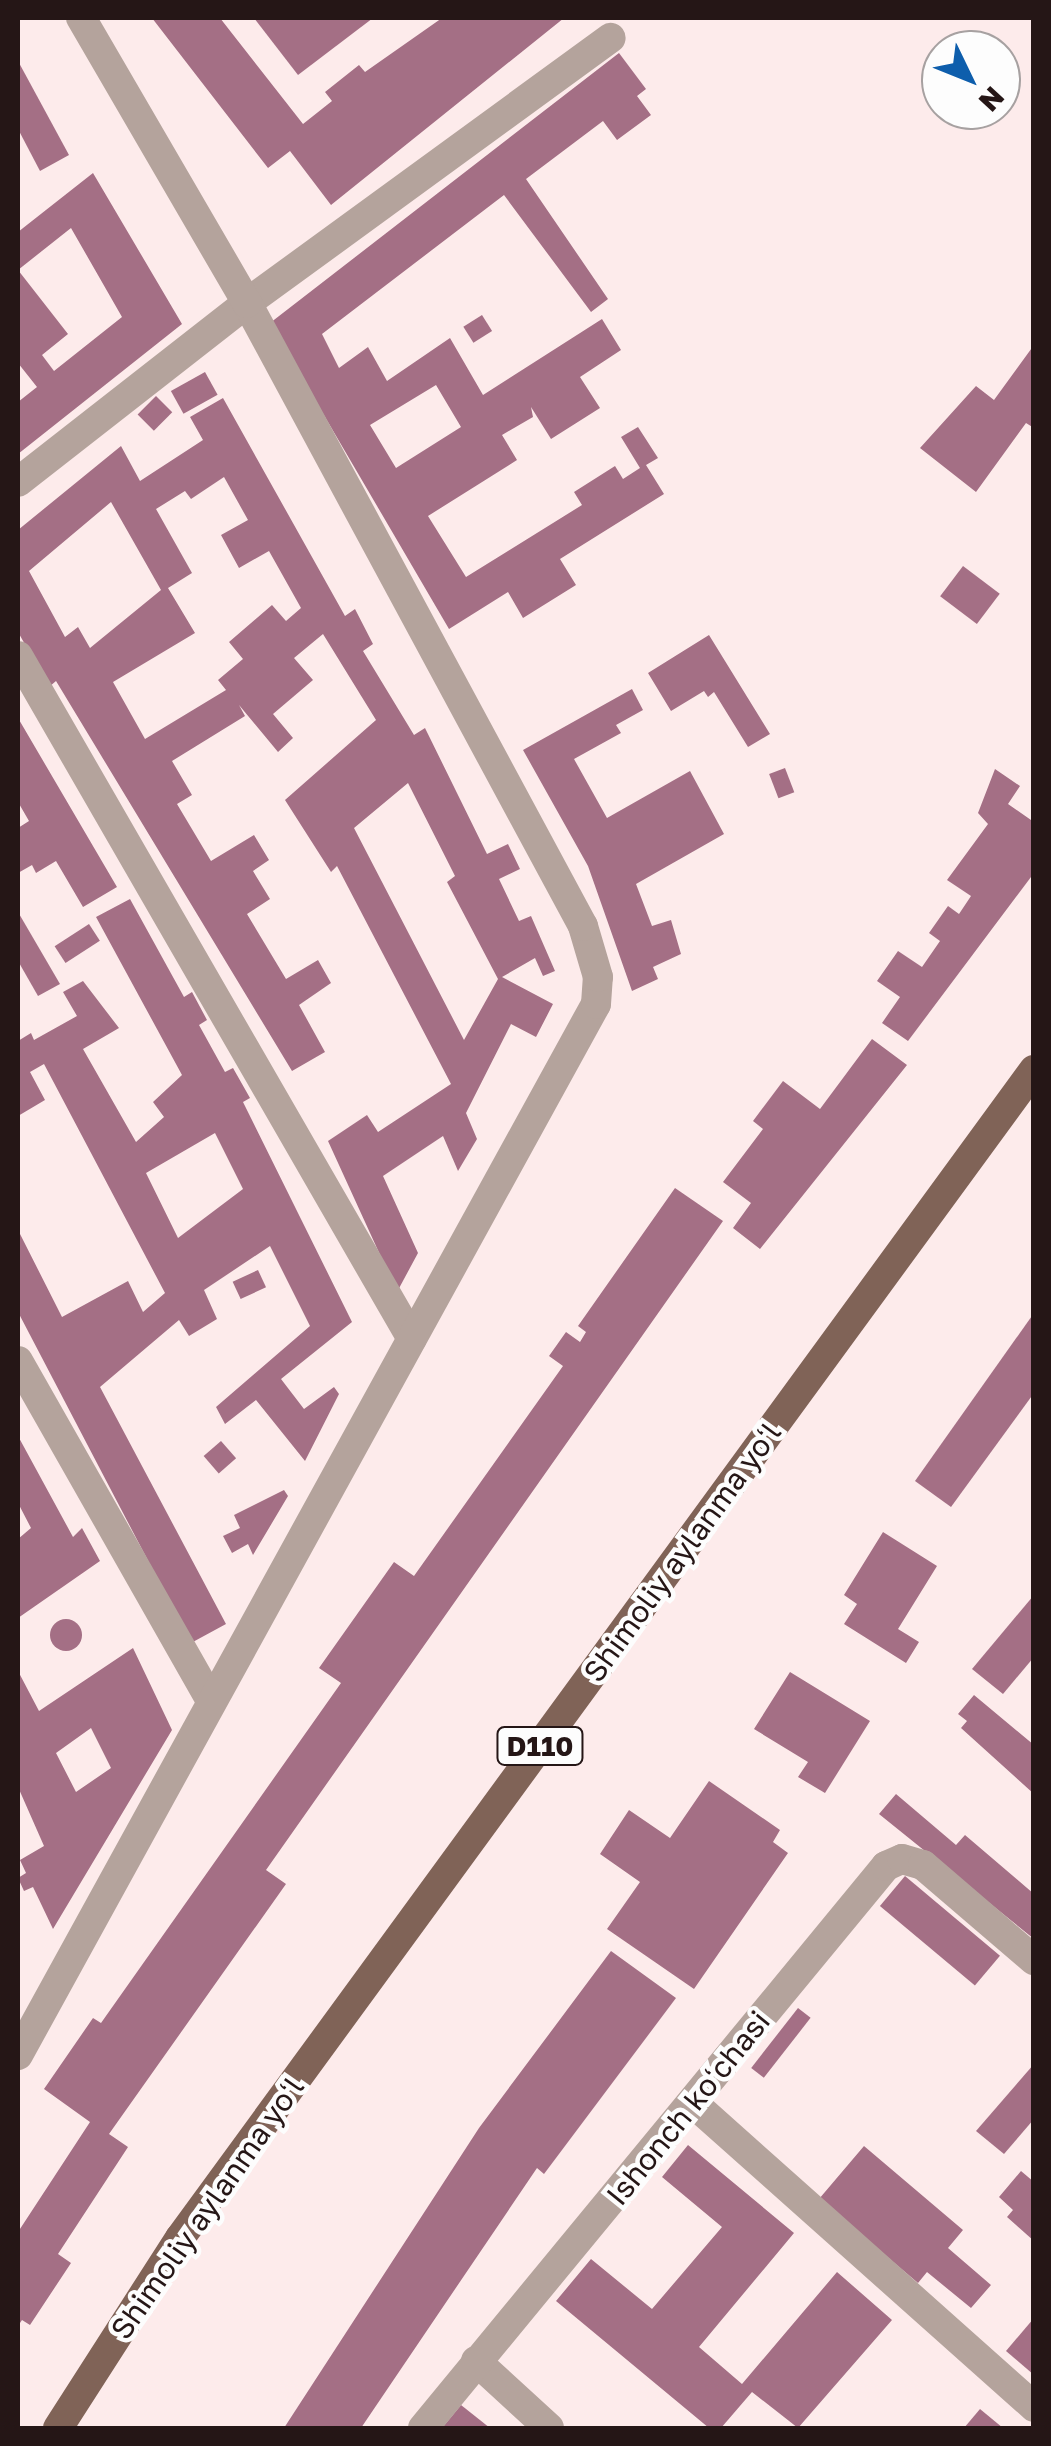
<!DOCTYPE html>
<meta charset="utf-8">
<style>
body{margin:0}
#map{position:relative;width:1051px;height:2446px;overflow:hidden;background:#fdebeb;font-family:"Golos Text",sans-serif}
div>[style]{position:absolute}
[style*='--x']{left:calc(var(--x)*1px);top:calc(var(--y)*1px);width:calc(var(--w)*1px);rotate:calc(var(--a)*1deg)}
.building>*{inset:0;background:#a46f85;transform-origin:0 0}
.round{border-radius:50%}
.street>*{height:30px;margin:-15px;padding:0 15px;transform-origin:15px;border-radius:15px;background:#b4a39c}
.primary>*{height:30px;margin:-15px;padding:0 15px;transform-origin:15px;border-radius:15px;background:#806357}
span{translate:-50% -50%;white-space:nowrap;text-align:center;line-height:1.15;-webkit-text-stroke:9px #fdfdfd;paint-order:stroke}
.shield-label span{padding:2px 8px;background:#fdfdfd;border:2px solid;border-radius:8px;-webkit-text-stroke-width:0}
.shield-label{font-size:28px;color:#251616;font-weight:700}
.street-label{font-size:30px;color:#251616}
.frame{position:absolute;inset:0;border:20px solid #251616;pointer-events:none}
.north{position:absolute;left:921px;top:30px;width:100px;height:100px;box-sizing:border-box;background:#fdfdfd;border:2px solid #a7a1a1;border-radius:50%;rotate:133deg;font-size:28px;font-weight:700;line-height:40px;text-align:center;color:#251616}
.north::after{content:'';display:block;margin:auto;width:35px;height:45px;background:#0e5eac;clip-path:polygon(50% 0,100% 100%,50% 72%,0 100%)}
</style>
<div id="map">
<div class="building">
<div style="clip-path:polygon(152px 18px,220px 18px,303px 124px,332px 101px,325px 92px,359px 65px,365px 72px,442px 18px,564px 18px,331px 205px,290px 151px,268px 168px)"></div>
<div style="clip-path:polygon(254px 18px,373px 18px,298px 75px)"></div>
<div style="clip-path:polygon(evenodd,619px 53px,646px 89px,637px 96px,651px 115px,617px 140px,603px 121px,526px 179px,608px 299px,591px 312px,504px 195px,322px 334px,339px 368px,368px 347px,387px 381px,450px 338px,483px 395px,602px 319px,621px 350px,580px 377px,600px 408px,551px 439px,531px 407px,533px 417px,502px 435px,517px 460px,428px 516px,466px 577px,582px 505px,574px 492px,615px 466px,623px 479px,640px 468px,621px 437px,638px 427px,658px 458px,646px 465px,664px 494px,560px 559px,576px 585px,523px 618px,508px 592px,449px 629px,270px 323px,619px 53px,436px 385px,461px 427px,396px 468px,370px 425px,436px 385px)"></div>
<div style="clip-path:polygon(18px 61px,69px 155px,40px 171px,18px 129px)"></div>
<div style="clip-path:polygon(evenodd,93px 173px,182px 324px,18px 454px,18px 402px,37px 387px,18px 363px,18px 232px,93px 173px,71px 228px,122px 317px,54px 371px,42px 355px,68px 334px,18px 270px,71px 228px)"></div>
<div style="left:482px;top:315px;width:19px;height:22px;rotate:58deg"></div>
<div style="clip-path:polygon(1034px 345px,1034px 428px,1026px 423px,976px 492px,920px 448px,976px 386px,994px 400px)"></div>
<div style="left:205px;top:372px;width:26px;height:39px;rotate:61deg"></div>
<div style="left:156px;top:396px;width:23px;height:26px;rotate:45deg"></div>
<div style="clip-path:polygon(evenodd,223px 398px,345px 616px,355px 609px,373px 644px,363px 651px,414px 735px,425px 728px,487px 854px,508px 844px,520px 869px,499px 879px,519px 921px,531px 916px,555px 971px,543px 976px,535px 958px,502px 977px,553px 1004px,536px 1037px,511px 1024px,466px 1113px,477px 1139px,458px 1171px,443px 1136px,383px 1176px,418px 1253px,397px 1292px,328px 1141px,367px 1115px,378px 1132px,451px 1084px,337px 866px,331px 872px,285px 800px,376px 720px,323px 634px,294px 658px,313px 680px,273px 714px,293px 738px,278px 752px,239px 705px,245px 716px,172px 761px,192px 795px,177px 804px,211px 861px,254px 835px,269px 860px,253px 871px,270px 899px,247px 914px,286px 979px,318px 960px,331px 983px,299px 1005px,325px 1052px,292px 1071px,56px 681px,49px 687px,18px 632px,18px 530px,121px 446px,140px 481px,203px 440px,190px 417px,223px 398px,224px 477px,248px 520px,221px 535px,239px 568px,269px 551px,301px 608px,286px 621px,272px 605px,229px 642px,243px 659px,218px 680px,226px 690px,145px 739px,113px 682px,195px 633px,168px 588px,192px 573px,156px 509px,185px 491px,191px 499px,224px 477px,223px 398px,111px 502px,161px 590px,90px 648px,78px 627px,65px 637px,29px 571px,111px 502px,223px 398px,408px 783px,455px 876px,447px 882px,498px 979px,464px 1040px,354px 828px,408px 783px)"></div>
<div style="left:963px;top:566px;width:46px;height:38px;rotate:37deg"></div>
<div style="clip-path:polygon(709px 635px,770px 734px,748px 747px,714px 692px,708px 697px,704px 691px,671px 711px,648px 673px)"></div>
<div style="clip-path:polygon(632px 689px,643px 710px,616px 725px,621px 733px,574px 759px,607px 818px,690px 771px,724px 834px,636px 884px,652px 926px,671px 920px,681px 954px,653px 967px,658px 979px,632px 991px,588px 866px,523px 750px)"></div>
<div style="clip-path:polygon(18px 718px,117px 887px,83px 907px,56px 861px,36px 873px,32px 865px,18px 873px,18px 828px,29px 821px,18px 802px)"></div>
<div style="left:785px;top:768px;width:26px;height:17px;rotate:69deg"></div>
<div style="clip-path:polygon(995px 769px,1020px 786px,1008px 804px,1031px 820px,1034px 815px,1034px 873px,908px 1041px,882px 1023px,900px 997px,877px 981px,898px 951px,922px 967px,940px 941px,929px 933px,948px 906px,959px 914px,971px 896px,947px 880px,988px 824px,978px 813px)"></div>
<div style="clip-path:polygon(evenodd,130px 899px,184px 997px,192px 992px,207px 1020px,199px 1025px,225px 1072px,233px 1068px,250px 1098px,243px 1102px,352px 1322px,281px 1379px,304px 1409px,334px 1387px,339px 1394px,305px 1461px,256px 1400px,225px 1424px,216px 1407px,310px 1326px,270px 1246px,204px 1290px,217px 1319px,189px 1336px,179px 1320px,100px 1387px,226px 1624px,191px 1643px,18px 1312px,18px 1230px,62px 1317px,128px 1281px,143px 1312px,165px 1293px,44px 1064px,30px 1072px,45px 1100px,18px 1116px,18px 1041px,31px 1033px,34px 1040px,77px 1016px,63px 992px,83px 981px,119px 1028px,83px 1049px,136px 1142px,164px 1117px,153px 1102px,182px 1075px,96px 917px,130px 899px,215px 1133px,243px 1189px,178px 1238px,146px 1173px,215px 1133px)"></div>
<div style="clip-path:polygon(18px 912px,60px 984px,38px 996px,18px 961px)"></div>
<div style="left:89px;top:924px;width:20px;height:41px;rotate:57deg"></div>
<div style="clip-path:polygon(872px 1039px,907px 1065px,760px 1249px,733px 1228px,751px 1203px,723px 1182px,763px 1129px,753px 1121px,783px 1081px,820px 1109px)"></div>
<div style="clip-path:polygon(675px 1188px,723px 1221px,266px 1870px,286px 1884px,109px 2134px,128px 2147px,58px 2254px,71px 2263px,30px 2325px,22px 2320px,18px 2326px,18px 2232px,90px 2122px,44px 2089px,93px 2018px,101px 2023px,341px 1683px,319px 1668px,394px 1562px,414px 1576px,563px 1366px,549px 1356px,566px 1332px,580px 1342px,586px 1332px,578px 1326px)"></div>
<div style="left:258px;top:1270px;width:19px;height:28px;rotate:65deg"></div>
<div style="clip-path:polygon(1034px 1313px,1034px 1393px,951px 1507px,915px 1481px)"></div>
<div style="clip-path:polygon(18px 1436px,73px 1537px,82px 1528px,100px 1561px,18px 1618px,18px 1539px,31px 1528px,18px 1503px)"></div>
<div style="left:221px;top:1441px;width:23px;height:23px;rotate:49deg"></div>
<div style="clip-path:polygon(284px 1490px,288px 1496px,253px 1555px,248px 1544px,232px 1553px,223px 1536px,240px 1528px,234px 1515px)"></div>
<div style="clip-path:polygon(883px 1532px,937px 1566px,898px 1629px,919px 1642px,906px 1663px,844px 1624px,857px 1604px,844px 1595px)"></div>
<div style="clip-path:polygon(1034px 1595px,1034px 1657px,1003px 1694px,972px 1669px)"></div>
<div class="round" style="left:50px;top:1619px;width:32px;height:32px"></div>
<div style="clip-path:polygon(evenodd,133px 1648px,172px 1730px,53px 1929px,33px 1887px,24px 1891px,18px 1878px,26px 1873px,20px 1860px,44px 1846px,18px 1787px,18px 1671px,39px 1711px,133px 1648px,91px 1728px,111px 1768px,76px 1792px,56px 1753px,91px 1728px)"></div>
<div style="clip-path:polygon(790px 1672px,870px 1721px,825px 1793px,798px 1777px,808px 1762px,754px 1729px)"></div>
<div style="clip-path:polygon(974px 1695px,1034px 1745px,1034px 1794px,961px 1728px,967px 1721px,958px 1714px)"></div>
<div style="clip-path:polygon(709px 1781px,780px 1830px,773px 1842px,788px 1853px,694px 1989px,607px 1929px,640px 1882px,600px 1854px,629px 1810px,670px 1838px)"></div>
<div style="clip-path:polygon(896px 1794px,956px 1845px,965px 1835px,1034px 1894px,1034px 1939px,879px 1814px)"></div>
<div style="left:905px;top:1876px;width:124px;height:39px;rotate:40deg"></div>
<div style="clip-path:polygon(611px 1951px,676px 1998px,544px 2174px,537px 2168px,361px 2428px,284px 2428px,479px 2128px)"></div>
<div style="left:798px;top:2008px;width:16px;height:76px;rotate:38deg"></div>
<div style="clip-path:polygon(1034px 2064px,1034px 2119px,1004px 2154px,976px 2131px)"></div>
<div style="clip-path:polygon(688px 2145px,794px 2233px,699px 2347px,742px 2384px,837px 2272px,892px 2320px,798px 2428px,752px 2392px,721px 2428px,709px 2428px,556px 2301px,591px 2259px,652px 2309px,722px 2227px,662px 2177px)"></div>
<div style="clip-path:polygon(864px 2146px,963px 2230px,948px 2248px,991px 2285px,971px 2308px,927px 2272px,918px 2283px,819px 2199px)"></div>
<div style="clip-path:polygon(1021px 2171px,1034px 2182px,1034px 2241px,1007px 2217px,1013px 2210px,999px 2197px)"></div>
<div style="clip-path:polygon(1034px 2318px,1034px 2375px,1006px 2351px)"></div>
<div style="clip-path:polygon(461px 2405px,490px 2428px,442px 2428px)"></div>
<div style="clip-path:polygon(980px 2409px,1003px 2428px,964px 2428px)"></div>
</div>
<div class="street">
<div style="--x:18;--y:482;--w:291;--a:-38"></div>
<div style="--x:247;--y:303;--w:450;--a:-36.1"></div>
<div style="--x:18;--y:656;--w:788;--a:60.02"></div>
<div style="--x:18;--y:1361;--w:392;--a:60.4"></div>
<div style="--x:18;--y:2055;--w:1199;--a:-61.19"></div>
<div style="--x:596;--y:1004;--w:27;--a:-86"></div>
<div style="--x:598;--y:977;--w:53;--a:-106.4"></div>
<div style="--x:583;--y:926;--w:708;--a:-118.34"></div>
<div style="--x:247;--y:303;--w:330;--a:-120.2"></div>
<div style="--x:693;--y:2103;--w:457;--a:41.7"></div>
<div style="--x:476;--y:2361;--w:99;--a:42.5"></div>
<div style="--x:423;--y:2428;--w:728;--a:-50.52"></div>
<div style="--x:886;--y:1866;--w:17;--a:-24"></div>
<div style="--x:902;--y:1859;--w:22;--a:16"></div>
<div style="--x:923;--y:1865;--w:146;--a:40.6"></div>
</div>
<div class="primary">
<div style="--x:58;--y:2428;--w:226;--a:-57.3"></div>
<div style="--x:180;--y:2238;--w:1447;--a:-53.83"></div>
</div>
<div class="shield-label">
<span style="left:540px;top:1746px">D110</span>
</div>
<div class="street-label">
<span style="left:682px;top:1552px;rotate:-54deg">Shimoliy aylanma yoʻl</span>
<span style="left:688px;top:2108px;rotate:-51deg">Ishonch koʻchasi</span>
<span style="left:207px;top:2208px;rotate:-55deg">Shimoliy aylanma yoʻl</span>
</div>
<div class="frame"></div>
<div class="north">N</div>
</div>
